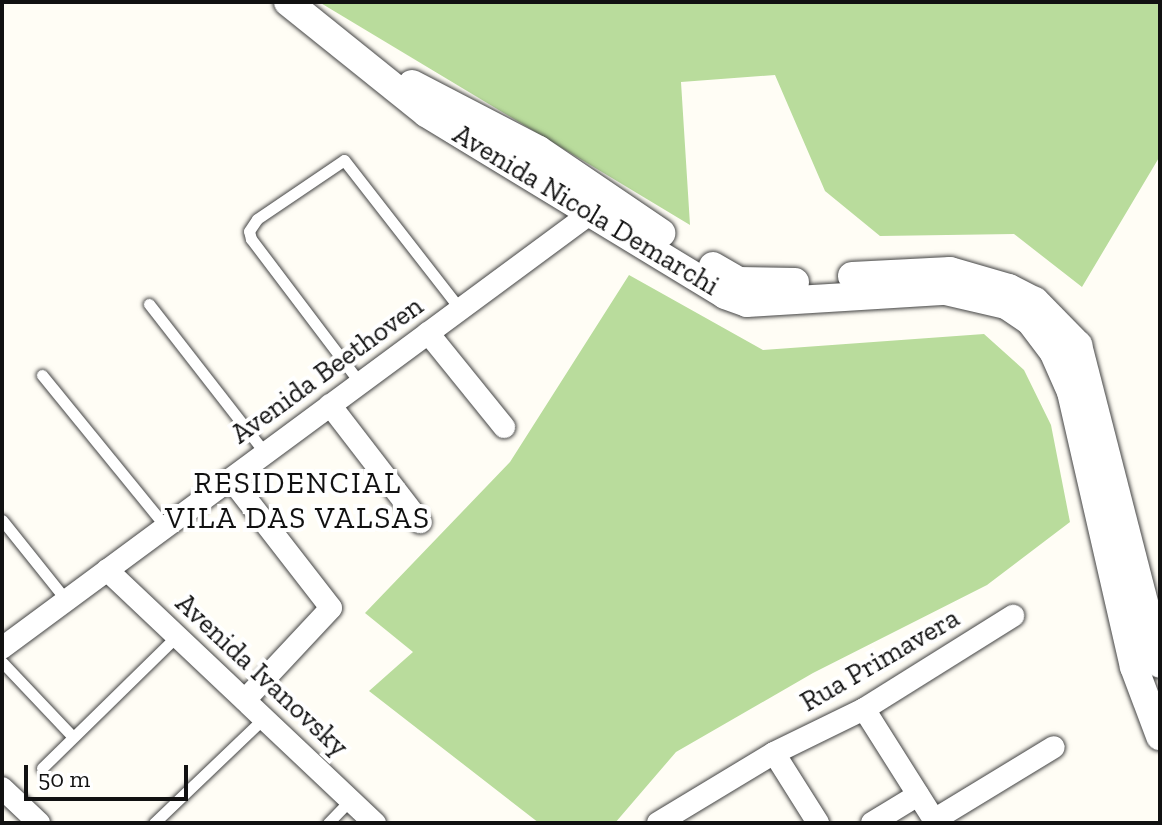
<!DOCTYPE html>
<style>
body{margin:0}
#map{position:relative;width:1162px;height:825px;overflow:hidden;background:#fffdf5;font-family:"Zilla Slab",serif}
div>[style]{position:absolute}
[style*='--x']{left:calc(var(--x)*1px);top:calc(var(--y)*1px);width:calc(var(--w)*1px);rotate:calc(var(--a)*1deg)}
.forest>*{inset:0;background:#b9dc9c}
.roads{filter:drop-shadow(0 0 2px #444) drop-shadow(0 0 2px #444)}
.service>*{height:11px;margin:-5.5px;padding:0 5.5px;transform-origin:5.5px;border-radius:5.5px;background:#fff}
.minor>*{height:22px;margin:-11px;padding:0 11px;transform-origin:11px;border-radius:11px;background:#fff}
.tertiary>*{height:28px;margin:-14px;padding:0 14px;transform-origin:14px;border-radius:14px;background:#fff}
span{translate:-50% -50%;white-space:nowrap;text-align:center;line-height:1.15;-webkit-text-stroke:8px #fff;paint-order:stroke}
.street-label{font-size:28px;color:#111}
.neighbourhood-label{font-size:30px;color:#111;letter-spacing:2px}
.frame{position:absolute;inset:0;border:4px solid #111;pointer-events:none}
.scale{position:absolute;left:24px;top:765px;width:164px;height:36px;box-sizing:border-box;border:4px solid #111;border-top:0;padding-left:10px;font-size:24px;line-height:28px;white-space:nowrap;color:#111;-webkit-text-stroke:6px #fff;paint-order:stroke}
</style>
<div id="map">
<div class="forest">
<div style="clip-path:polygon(319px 2px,1160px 2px,1160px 156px,1082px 287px,1014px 234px,880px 236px,825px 191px,775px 75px,681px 82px,690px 225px)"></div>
<div style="clip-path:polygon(629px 275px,763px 350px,984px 334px,1024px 370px,1051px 425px,1070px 522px,987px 585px,813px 673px,676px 752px,615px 823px,539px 823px,369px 691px,413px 652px,365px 613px,510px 462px)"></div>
</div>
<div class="roads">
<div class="service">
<div style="--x:149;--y:304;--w:189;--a:52.1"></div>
<div style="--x:42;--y:375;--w:196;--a:50.8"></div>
<div style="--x:360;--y:383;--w:181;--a:-127.1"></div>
<div style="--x:251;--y:239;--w:8;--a:-104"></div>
<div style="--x:249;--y:231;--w:14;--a:-56"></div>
<div style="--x:257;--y:219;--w:105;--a:-34.1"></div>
<div style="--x:344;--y:160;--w:189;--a:52.1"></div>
<div style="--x:2;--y:520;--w:102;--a:51.3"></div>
<div style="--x:2;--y:662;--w:103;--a:46.6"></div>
<div style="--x:42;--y:768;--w:189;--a:-44.4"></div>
<div style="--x:154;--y:823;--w:152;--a:-43.7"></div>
<div style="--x:328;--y:823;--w:32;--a:-46"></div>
</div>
<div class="minor">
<div style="--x:428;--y:333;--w:121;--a:51"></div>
<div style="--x:330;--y:405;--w:148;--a:52.4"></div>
<div style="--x:231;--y:479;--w:163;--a:52.2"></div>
<div style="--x:331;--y:608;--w:126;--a:133.1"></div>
<div style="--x:107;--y:570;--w:369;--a:43.4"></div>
<div style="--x:2;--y:648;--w:747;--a:-36.46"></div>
<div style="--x:864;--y:709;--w:135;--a:57.7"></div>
<div style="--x:774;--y:753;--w:83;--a:57.8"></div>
<div style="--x:2;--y:788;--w:51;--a:43.4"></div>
<div style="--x:934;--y:820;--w:140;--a:-31.3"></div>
<div style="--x:658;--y:823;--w:135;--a:-31.1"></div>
<div style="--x:774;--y:753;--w:100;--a:-26.1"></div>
<div style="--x:864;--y:709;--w:176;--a:-32"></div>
<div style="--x:872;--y:823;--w:54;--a:-31.3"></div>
</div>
<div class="tertiary">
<div style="--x:288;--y:2;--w:177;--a:38.8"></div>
<div style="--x:426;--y:113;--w:350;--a:31.3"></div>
<div style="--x:725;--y:295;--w:23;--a:20"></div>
<div style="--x:747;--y:303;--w:199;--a:-3.5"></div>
<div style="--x:946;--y:291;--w:62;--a:13.1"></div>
<div style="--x:1006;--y:305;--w:29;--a:34"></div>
<div style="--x:1030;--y:321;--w:38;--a:53"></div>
<div style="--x:1053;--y:351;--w:45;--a:66.3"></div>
<div style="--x:1071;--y:392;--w:282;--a:77.1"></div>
<div style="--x:1134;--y:667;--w:74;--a:69.4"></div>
<div style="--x:412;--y:84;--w:143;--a:27.5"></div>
<div style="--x:539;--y:150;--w:148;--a:34.2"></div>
<div style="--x:713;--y:266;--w:30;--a:30"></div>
<div style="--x:739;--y:281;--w:56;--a:1"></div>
<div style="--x:852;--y:276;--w:98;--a:-2.9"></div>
<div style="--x:950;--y:271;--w:61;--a:16.1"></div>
<div style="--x:1009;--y:288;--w:29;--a:27"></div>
<div style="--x:1035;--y:301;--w:62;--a:45.7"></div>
<div style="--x:1078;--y:345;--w:329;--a:75.6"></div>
</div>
</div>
<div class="street-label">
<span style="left:586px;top:210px;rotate:31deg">Avenida Nicola Demarchi</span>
<span style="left:327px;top:370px;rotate:-36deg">Avenida Beethoven</span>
<span style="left:880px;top:660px;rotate:-30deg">Rua Primavera</span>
<span style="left:262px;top:675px;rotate:43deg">Avenida Ivanovsky</span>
</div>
<div class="neighbourhood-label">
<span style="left:298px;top:500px">RESIDENCIAL<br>VILA DAS VALSAS</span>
</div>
<div class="frame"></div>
<div class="scale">50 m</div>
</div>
